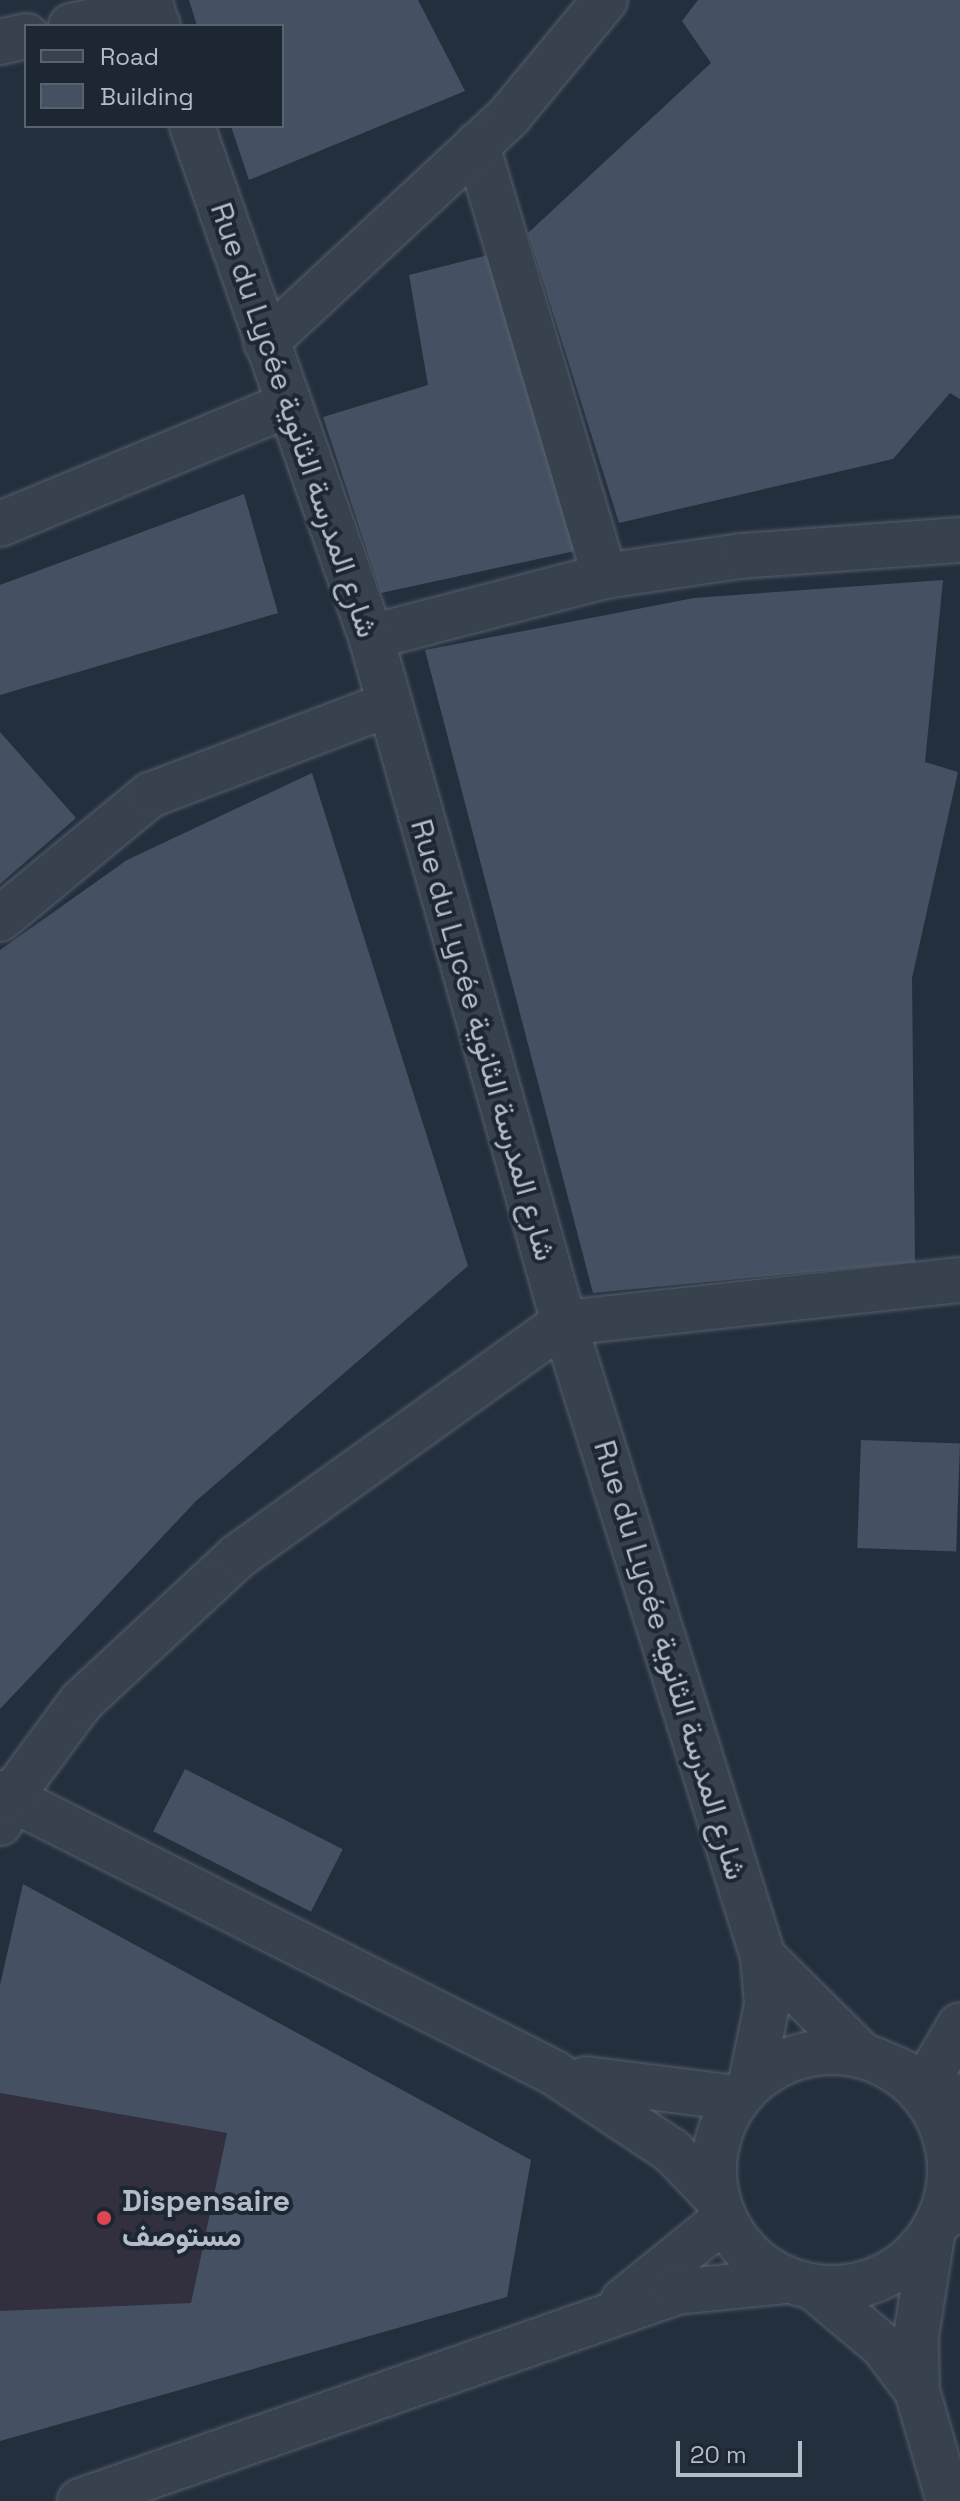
<!DOCTYPE html>
<meta charset="utf-8">
<style>
body{margin:0}
#map{position:relative;width:960px;height:2501px;overflow:hidden;background:#242f3e;font-family:"Space Grotesk",Vazirmatn,sans-serif}
div>[style]{position:absolute}
[style*='--x']{left:calc(var(--x)*1px);top:calc(var(--y)*1px);width:calc(var(--w)*1px);rotate:calc(var(--a)*1deg)}
.medical>*{inset:0;background:#32303f}
.building>*{inset:0;background:#455162;transform-origin:0 0}
.roads{filter:drop-shadow(0 0 2px #565f6c) drop-shadow(0 0 2px #565f6c)}
.minor>*{height:44px;margin:-22px;padding:0 22px;transform-origin:22px;border-radius:22px;background:#38414e}
.tertiary>*{height:44px;margin:-22px;padding:0 22px;transform-origin:22px;border-radius:22px;background:#38414e}
.tertiary>.ring{margin:-22px;padding:0;box-sizing:content-box;background:none;border:44px solid #38414e;border-radius:50%}
.dots>*{width:22px;height:22px;translate:-50% -50%;box-sizing:border-box;border:4px solid #1d2633;border-radius:50%}
span{translate:-50% -50%;white-space:nowrap;text-align:center;line-height:1.15;-webkit-text-stroke:8px #1d2633;paint-order:stroke}
.street-label{font-size:30px;color:#b4bcc9}
.poi-label{font-size:30px;color:#b4bcc9;font-weight:700}
.left{translate:0 -50%;text-align:left}
.legend{position:absolute;left:24px;top:24px;width:260px;height:104px;box-sizing:border-box;background:#1d2633;border:2px solid #59626f;margin:0;padding:10px 14px;list-style:none;font-size:24px;color:#b4bcc9}
.legend li{display:flex;align-items:center;gap:16px;height:40px}
.legend b{width:40px;border:2px solid #59626f}
.scale{position:absolute;left:676px;top:2441px;width:126px;height:36px;box-sizing:border-box;border:4px solid #b4bcc9;border-top:0;padding-left:10px;font-size:24px;line-height:28px;white-space:nowrap;color:#b4bcc9;-webkit-text-stroke:6px #1d2633;paint-order:stroke}
</style>
<div id="map">
<div class="medical">
<div style="clip-path:polygon(0 2093px,227px 2133px,191px 2303px,0 2311px)"></div>
</div>
<div class="building">
<div style="clip-path:polygon(189px 0,418px 0,465px 91px,249px 180px,231px 126px,282px 126px,282px 26px,197px 26px)"></div>
<div style="clip-path:polygon(698px 0,960px 0,960px 399px,950px 393px,893px 459px,619px 523px,528px 233px,711px 63px,682px 21px)"></div>
<div style="clip-path:polygon(492px 254px,575px 551px,381px 593px,323px 417px,428px 385px,409px 275px)"></div>
<div style="clip-path:polygon(244px 494px,278px 613px,0 695px,0 585px)"></div>
<div style="clip-path:polygon(943px 580px,925px 762px,958px 772px,912px 978px,915px 1262px,593px 1293px,425px 650px,694px 598px)"></div>
<div style="clip-path:polygon(0 732px,76px 818px,0 884px)"></div>
<div style="clip-path:polygon(312px 773px,468px 1266px,196px 1501px,0 1709px,0 950px,127px 860px)"></div>
<div style="left:861px;top:1440px;width:99px;height:108px;rotate:2deg"></div>
<div style="left:185px;top:1769px;width:177px;height:70px;rotate:27deg"></div>
<div style="clip-path:polygon(23px 1884px,531px 2160px,507px 2297px,0 2441px,0 2311px,191px 2303px,227px 2133px,0 2093px,0 1985px)"></div>
</div>
<div class="roads">
<div class="minor">
<div style="--x:71;--y:26;--w:83;--a:-12.5"></div>
<div style="--x:0;--y:42;--w:27;--a:-13"></div>
<div style="--x:477;--y:145;--w:450;--a:73.5"></div>
<div style="--x:266;--y:342;--w:332;--a:-42.9"></div>
<div style="--x:509;--y:116;--w:151;--a:-50.4"></div>
<div style="--x:0;--y:524;--w:311;--a:-22.5"></div>
<div style="--x:371;--y:637;--w:242;--a:-14.6"></div>
<div style="--x:605;--y:576;--w:137;--a:-8.4"></div>
<div style="--x:741;--y:556;--w:220;--a:-4.2"></div>
<div style="--x:0;--y:919;--w:195;--a:-39.6"></div>
<div style="--x:150;--y:795;--w:254;--a:-20.8"></div>
<div style="--x:0;--y:1793;--w:619;--a:26.77"></div>
<div style="--x:553;--y:2072;--w:143;--a:33.6"></div>
<div style="--x:672;--y:2151;--w:64;--a:46.3"></div>
<div style="--x:0;--y:1823;--w:27;--a:-68"></div>
<div style="--x:10;--y:1798;--w:119;--a:-53.5"></div>
<div style="--x:81;--y:1702;--w:214;--a:-42.9"></div>
<div style="--x:238;--y:1556;--w:401;--a:-35.6"></div>
<div style="--x:564;--y:1323;--w:398;--a:-6.2"></div>
<div style="--x:889;--y:2066;--w:78;--a:24.9"></div>
<div style="--x:586;--y:2079;--w:152;--a:7.2"></div>
<div style="--x:926;--y:2083;--w:67;--a:-59.6"></div>
<div style="--x:941;--y:2219;--w:22;--a:-30"></div>
<div style="--x:623;--y:2301;--w:129;--a:-39"></div>
<div style="--x:80;--y:2501;--w:633;--a:-19.29"></div>
<div style="--x:677;--y:2292;--w:112;--a:-5.7"></div>
</div>
<div class="tertiary">
<div style="--x:147;--y:0;--w:28;--a:67"></div>
<div style="--x:192;--y:126;--w:541;--a:70.69"></div>
<div style="--x:371;--y:637;--w:713;--a:74.29"></div>
<div style="--x:564;--y:1323;--w:664;--a:72.57"></div>
<div style="--x:763;--y:1957;--w:48;--a:85.2"></div>
<div style="--x:767;--y:2005;--w:79;--a:101.7"></div>
<div style="--x:763;--y:1957;--w:139;--a:44.7"></div>
<div class="ring" style="left:714px;top:2052px;width:192px;height:192px"></div>
<div style="--x:932;--y:2235;--w:102;--a:99"></div>
<div style="--x:916;--y:2336;--w:55;--a:89"></div>
<div style="--x:917;--y:2391;--w:115;--a:73.8"></div>
<div style="--x:814;--y:2288;--w:90;--a:40"></div>
<div style="--x:883;--y:2346;--w:56;--a:52.9"></div>
</div>
</div>
<div class="dots">
<div style="left:104px;top:2218px;background:#e0444e"></div>
</div>
<div class="street-label">
<span style="left:294px;top:420px;rotate:71deg">Rue du Lycée شارع المدرسة الثانوية</span>
<span style="left:483px;top:1040px;rotate:74deg">Rue du Lycée شارع المدرسة الثانوية</span>
<span style="left:670px;top:1660px;rotate:73deg">Rue du Lycée شارع المدرسة الثانوية</span>
</div>
<div class="poi-label">
<span class="left" style="left:122px;top:2218px">Dispensaire<br>مستوصف</span>
</div>
<ul class="legend">
<li><b style="height:10px;background:#38414e"></b>Road</li>
<li><b style="height:22px;background:#455162"></b>Building</li>
</ul>
<div class="scale">20 m</div>
</div>
